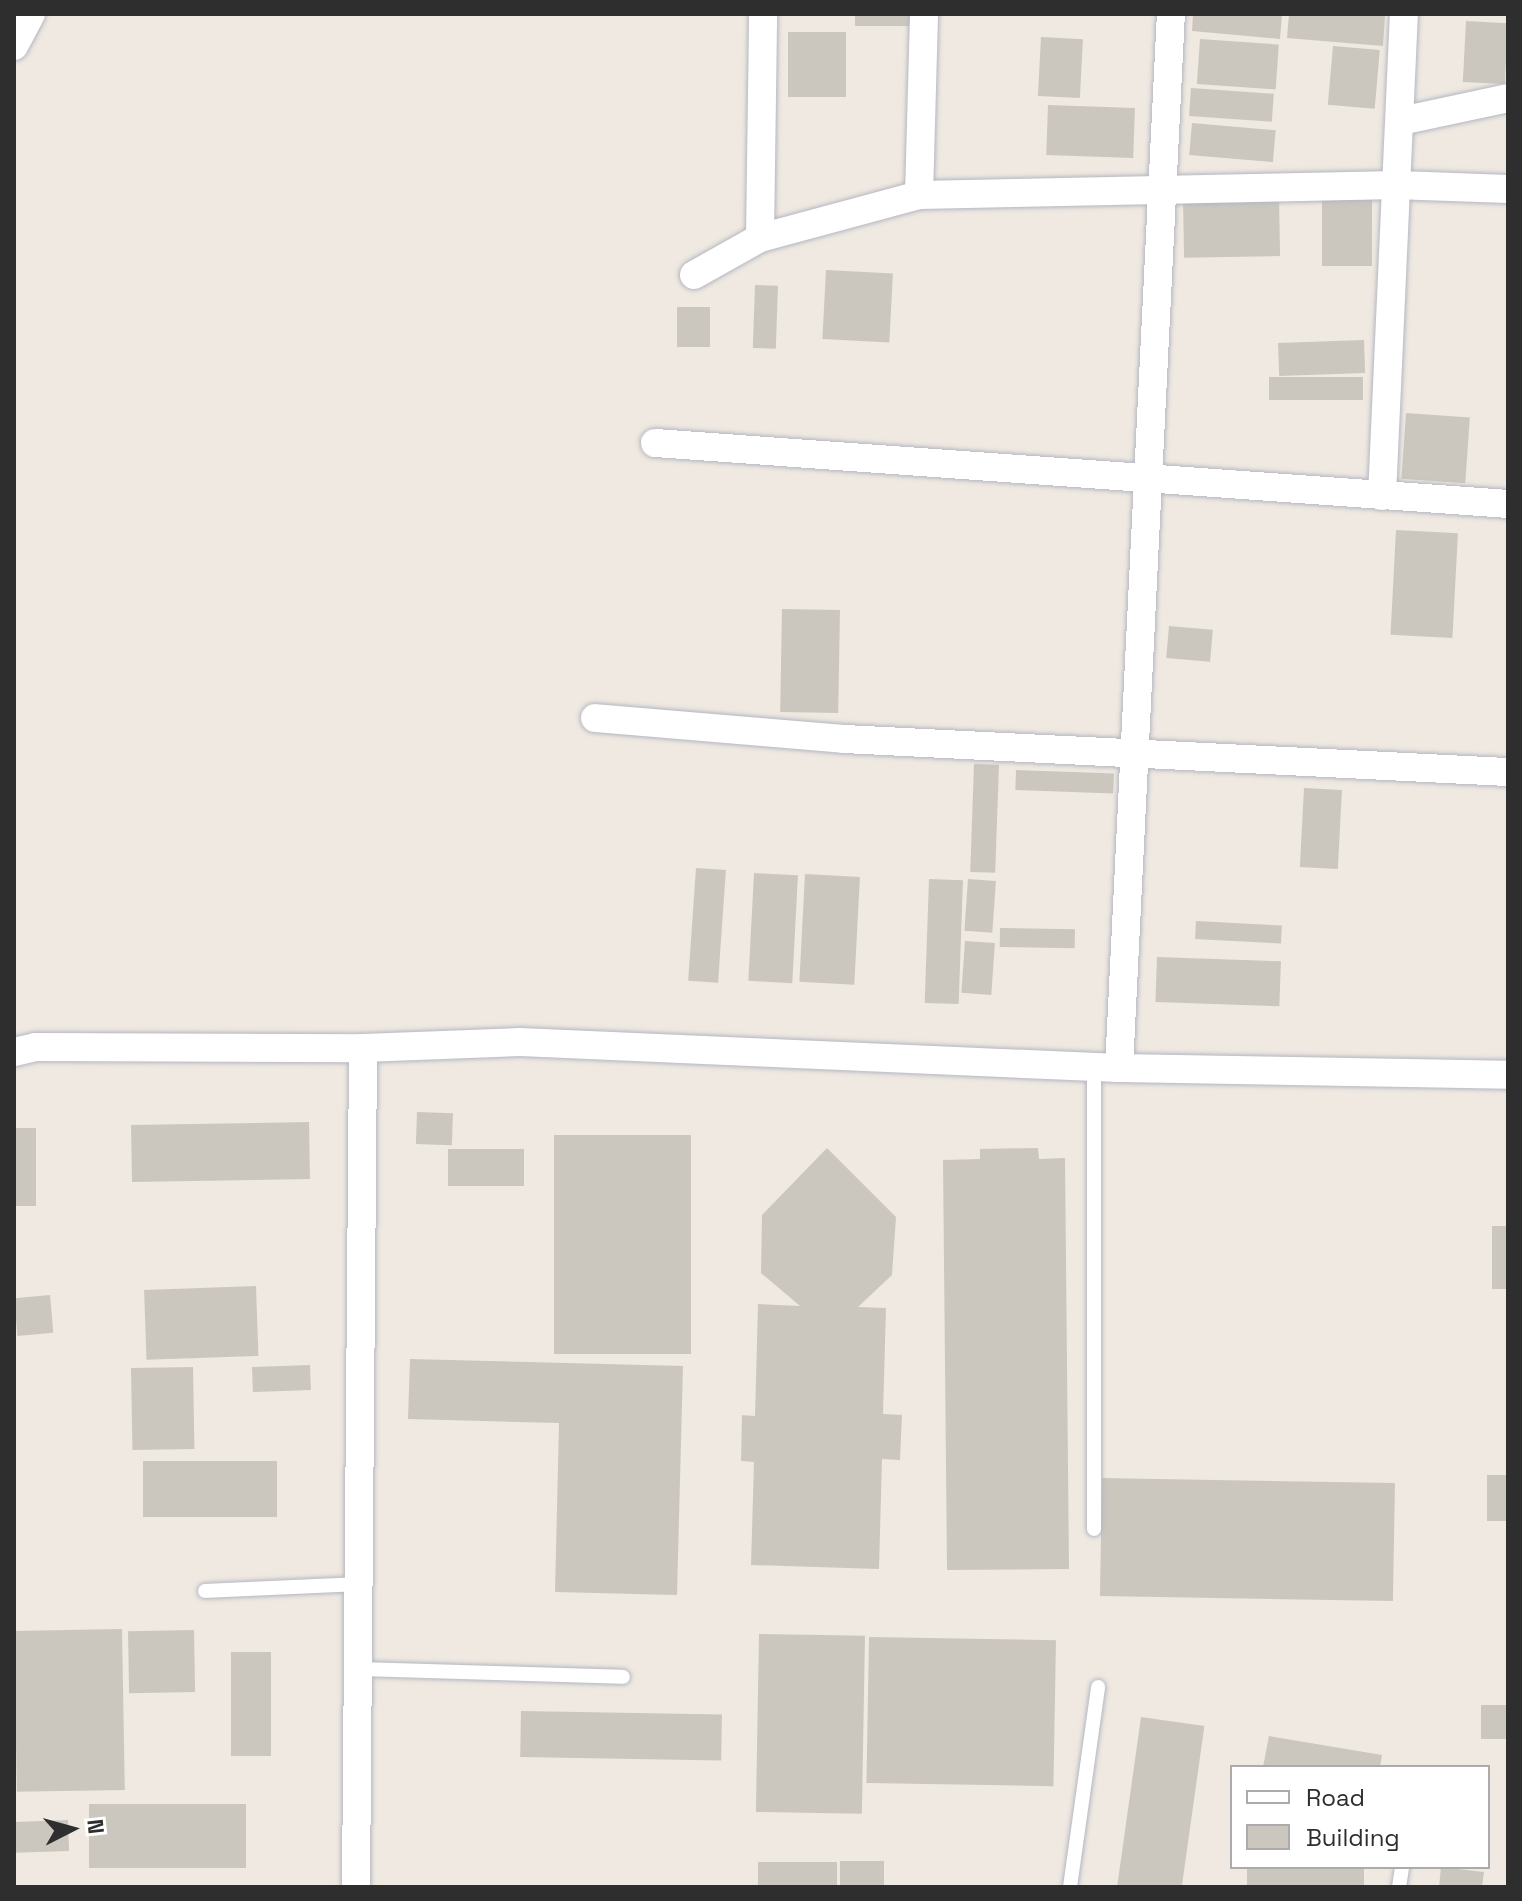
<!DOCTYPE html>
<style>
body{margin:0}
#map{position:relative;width:1522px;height:1901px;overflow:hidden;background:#efe9e1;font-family:"Space Grotesk",sans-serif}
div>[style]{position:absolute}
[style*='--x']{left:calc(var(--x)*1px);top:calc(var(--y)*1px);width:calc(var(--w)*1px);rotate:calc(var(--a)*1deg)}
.building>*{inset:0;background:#cbc7bf;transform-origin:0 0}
.roads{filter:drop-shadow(0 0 2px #b4b7c1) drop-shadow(0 0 2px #b4b7c1)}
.service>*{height:14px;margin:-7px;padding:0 7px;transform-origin:7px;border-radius:7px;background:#fff}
.minor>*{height:28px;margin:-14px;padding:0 14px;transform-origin:14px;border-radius:14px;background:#fff}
span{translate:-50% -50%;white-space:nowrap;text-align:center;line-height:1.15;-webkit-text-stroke:8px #fff;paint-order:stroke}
.frame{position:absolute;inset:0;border:16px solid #2e2e2e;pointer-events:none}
.legend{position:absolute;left:1230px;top:1765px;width:260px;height:104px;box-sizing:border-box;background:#fff;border:2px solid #ababab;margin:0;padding:10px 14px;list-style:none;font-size:24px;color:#2e2e2e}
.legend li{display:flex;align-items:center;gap:16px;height:40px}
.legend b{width:40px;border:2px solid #ababab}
.north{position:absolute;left:32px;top:1789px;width:80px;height:80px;-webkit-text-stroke:6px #fff;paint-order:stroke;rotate:84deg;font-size:22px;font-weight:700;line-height:32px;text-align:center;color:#2e2e2e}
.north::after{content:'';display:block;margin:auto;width:28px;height:36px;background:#2e2e2e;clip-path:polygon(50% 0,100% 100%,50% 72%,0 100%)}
</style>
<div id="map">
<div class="building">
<div style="left:855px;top:14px;width:57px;height:12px"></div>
<div style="clip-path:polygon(1193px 14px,1282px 14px,1280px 39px,1192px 31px)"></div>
<div style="clip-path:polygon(1289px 14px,1385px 16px,1383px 46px,1287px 38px)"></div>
<div style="left:1466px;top:21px;width:42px;height:61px;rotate:3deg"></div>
<div style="left:788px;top:32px;width:58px;height:65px"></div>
<div style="left:1041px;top:37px;width:42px;height:59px;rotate:3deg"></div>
<div style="left:1200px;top:39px;width:79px;height:45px;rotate:4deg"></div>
<div style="left:1333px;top:46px;width:47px;height:59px;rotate:5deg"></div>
<div style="left:1191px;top:88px;width:83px;height:28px;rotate:4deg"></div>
<div style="left:1048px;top:105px;width:87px;height:50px;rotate:2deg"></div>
<div style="left:1192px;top:123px;width:84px;height:32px;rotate:5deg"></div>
<div style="left:1279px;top:196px;width:60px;height:96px;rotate:89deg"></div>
<div style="left:1322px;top:200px;width:50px;height:66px"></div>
<div style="left:826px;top:270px;width:67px;height:69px;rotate:3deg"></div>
<div style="left:755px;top:285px;width:23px;height:63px;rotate:2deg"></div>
<div style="left:677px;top:307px;width:33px;height:40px"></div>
<div style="left:1364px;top:340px;width:33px;height:86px;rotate:88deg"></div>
<div style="left:1363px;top:377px;width:23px;height:94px;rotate:90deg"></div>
<div style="left:1406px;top:413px;width:64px;height:66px;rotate:4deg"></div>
<div style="left:1396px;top:530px;width:62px;height:105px;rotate:3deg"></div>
<div style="left:782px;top:609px;width:58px;height:103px;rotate:1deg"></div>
<div style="left:1169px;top:626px;width:44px;height:32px;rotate:5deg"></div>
<div style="left:974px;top:764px;width:25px;height:108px;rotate:2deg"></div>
<div style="left:1016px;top:770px;width:98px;height:20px;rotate:2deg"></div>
<div style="left:1304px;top:788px;width:38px;height:79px;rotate:3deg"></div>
<div style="left:696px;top:868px;width:30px;height:113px;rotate:4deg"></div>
<div style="left:754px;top:873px;width:44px;height:108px;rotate:3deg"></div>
<div style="left:805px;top:874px;width:55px;height:108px;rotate:3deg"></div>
<div style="left:929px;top:879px;width:34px;height:124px;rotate:2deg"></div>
<div style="left:968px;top:879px;width:28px;height:52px;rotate:4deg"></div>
<div style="left:1196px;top:921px;width:86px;height:18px;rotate:3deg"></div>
<div style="left:1000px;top:928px;width:75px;height:19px;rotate:1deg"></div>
<div style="left:965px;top:941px;width:30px;height:52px;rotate:4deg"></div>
<div style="left:1157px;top:957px;width:124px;height:45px;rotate:2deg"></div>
<div style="left:417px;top:1112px;width:36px;height:32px;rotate:2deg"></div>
<div style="left:309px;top:1122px;width:57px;height:178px;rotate:89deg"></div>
<div style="left:14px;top:1128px;width:22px;height:78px"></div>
<div style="left:554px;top:1135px;width:137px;height:219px"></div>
<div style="clip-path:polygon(827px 1148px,896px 1217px,892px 1275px,858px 1307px,886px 1308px,883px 1414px,902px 1415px,900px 1460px,882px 1459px,879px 1569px,751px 1565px,754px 1462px,741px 1461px,742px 1415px,755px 1416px,758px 1304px,800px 1306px,761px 1273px,762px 1215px)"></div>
<div style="clip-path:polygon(1038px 1148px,1039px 1159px,1065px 1158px,1069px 1569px,947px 1570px,943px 1160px,980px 1159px,980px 1149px)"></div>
<div style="left:448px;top:1149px;width:76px;height:37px"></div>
<div style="left:1492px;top:1226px;width:16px;height:63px"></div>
<div style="left:256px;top:1286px;width:70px;height:112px;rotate:88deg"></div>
<div style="left:50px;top:1295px;width:38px;height:36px;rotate:85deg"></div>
<div style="clip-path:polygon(410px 1359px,683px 1366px,677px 1595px,555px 1592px,559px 1423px,408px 1419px)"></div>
<div style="left:310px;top:1365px;width:25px;height:58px;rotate:88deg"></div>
<div style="left:193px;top:1367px;width:82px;height:62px;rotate:89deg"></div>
<div style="left:277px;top:1461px;width:56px;height:134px;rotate:90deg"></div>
<div style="left:1487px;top:1475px;width:21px;height:46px"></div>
<div style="left:1102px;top:1478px;width:293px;height:118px;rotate:1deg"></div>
<div style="left:122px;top:1629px;width:161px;height:108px;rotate:89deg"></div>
<div style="left:194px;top:1630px;width:62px;height:66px;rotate:89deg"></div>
<div style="left:759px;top:1634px;width:106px;height:178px;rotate:1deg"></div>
<div style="left:869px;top:1637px;width:187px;height:146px;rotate:1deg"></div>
<div style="left:231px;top:1652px;width:40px;height:104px"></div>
<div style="left:1508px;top:1705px;width:34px;height:27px;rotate:90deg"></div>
<div style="left:521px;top:1711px;width:201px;height:46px;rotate:1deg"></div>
<div style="left:1141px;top:1717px;width:64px;height:172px;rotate:8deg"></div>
<div style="clip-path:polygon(1269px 1736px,1382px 1755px,1380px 1767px,1263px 1767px)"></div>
<div style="left:246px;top:1804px;width:64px;height:157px;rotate:90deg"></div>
<div style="left:68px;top:1820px;width:31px;height:54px;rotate:88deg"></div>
<div style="left:840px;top:1861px;width:44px;height:26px"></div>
<div style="left:758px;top:1862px;width:79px;height:25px"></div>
<div style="left:1247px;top:1867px;width:117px;height:20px"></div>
<div style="clip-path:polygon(1441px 1867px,1484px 1872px,1482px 1887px,1439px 1887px)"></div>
</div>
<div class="roads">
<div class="service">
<div style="--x:1094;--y:1529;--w:462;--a:-90"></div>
<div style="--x:205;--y:1591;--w:154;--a:-2.6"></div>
<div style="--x:358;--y:1669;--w:265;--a:1.7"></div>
<div style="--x:1070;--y:1887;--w:202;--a:-82"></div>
<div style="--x:1399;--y:1887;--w:20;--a:-81"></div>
</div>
<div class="minor">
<div style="--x:14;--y:46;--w:36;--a:-62"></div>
<div style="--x:1401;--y:121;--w:109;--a:-12.1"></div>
<div style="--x:919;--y:195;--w:181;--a:-88.4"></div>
<div style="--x:760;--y:238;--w:224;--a:-89.2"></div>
<div style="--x:694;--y:275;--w:76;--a:-29.3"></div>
<div style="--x:760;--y:238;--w:165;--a:-15.1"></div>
<div style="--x:919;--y:195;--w:478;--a:-1.2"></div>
<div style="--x:1397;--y:185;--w:111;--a:2.1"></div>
<div style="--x:655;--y:443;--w:855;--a:4.09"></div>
<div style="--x:1382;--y:496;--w:483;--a:-87.4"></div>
<div style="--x:595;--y:718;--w:250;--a:4.8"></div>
<div style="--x:844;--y:739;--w:665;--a:2.85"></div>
<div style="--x:14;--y:1052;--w:22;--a:-13"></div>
<div style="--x:35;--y:1047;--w:328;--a:0.2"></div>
<div style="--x:363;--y:1048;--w:157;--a:-2.2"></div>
<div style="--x:520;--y:1042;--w:600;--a:2.49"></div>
<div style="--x:1119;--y:1068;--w:389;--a:1"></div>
<div style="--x:1119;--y:1068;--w:1055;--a:-87.18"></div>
<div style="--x:356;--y:1887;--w:839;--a:-89.52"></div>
</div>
</div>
<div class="frame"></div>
<ul class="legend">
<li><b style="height:10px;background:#fff"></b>Road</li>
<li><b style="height:22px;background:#cbc7bf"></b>Building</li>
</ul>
<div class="north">N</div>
</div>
